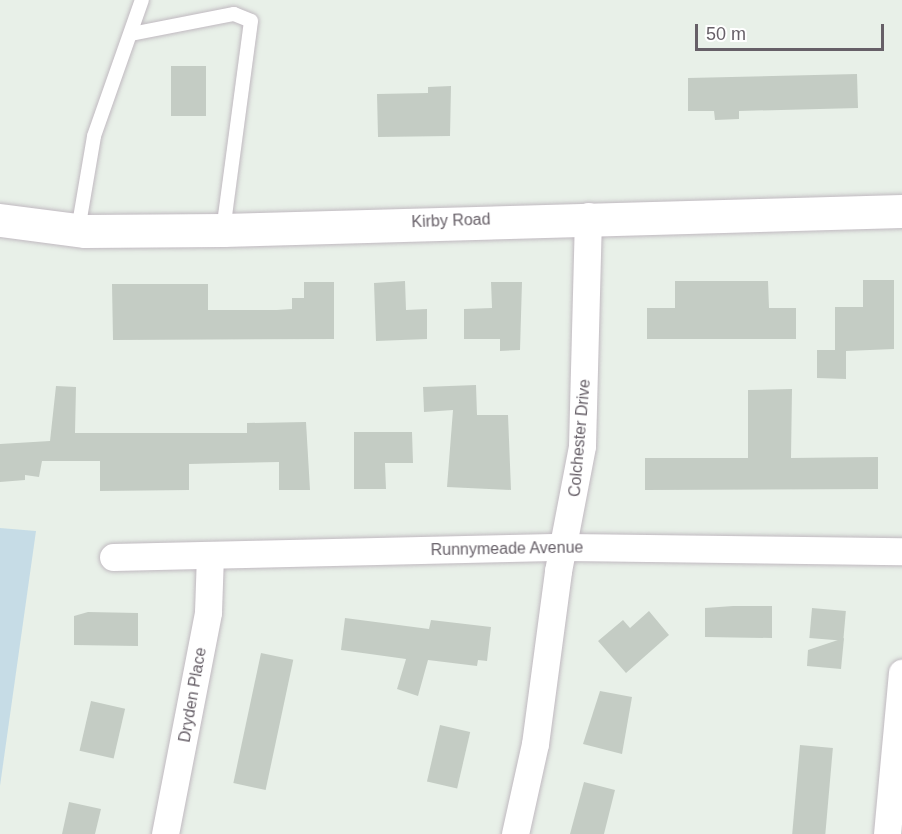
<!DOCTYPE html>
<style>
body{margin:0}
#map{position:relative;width:902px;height:834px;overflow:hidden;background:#e8f0e8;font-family:Arial,sans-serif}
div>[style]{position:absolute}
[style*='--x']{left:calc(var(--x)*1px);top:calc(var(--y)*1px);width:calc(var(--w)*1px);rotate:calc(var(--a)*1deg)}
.green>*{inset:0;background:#c6dce6}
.building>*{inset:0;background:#c4ccc4;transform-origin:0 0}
.roads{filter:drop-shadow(0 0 2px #c0b9c0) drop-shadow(0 0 2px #c0b9c0)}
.service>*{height:14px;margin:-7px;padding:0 7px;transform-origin:7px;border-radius:7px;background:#fff}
.minor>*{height:27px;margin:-13.5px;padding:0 13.5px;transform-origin:13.5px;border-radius:13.5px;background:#fff}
.secondary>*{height:33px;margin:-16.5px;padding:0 16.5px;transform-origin:16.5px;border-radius:16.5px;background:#fff}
span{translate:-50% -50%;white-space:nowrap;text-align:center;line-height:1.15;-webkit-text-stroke:6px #fff;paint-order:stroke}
.street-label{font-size:16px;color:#665f67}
.scale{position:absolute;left:695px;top:24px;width:189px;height:27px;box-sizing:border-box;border:3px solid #665f67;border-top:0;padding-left:8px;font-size:18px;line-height:21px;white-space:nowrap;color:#665f67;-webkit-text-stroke:4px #fff;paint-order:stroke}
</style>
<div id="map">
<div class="green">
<div style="clip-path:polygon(0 528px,36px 531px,0 786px)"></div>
</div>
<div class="building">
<div style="left:171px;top:66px;width:35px;height:50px"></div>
<div style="clip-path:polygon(857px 74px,858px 108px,739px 111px,739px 119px,715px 120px,714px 111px,688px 111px,688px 78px)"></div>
<div style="clip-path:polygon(451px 86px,450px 136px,378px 137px,377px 94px,428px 93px,428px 87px)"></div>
<div style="clip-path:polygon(863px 280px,894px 280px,894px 349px,846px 351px,846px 379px,817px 378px,817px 350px,835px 350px,835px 307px,863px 307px)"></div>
<div style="clip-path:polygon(405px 281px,406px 310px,427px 309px,427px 339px,376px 341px,374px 283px)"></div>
<div style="clip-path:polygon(675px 281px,768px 281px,769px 308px,796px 308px,796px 339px,647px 339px,647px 308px,675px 308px)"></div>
<div style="clip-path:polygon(304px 282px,334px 282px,334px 339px,113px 340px,112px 284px,208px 284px,208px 310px,277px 310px,292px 309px,292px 298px,304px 298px)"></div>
<div style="clip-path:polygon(491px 282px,522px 282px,520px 350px,500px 351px,500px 339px,464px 339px,464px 309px,492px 308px)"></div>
<div style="clip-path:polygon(476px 385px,477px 415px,508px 415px,511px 490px,447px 487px,453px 410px,424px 412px,423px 387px)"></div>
<div style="clip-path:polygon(56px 386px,76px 387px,75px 433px,247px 433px,247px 423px,306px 422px,310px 490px,279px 490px,279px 462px,189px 464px,189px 490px,100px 491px,100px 461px,42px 461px,39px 477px,25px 475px,25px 480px,0 482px,0 444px,50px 441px)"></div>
<div style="clip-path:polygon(792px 389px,791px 458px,878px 457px,878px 489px,645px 490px,645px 458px,748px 458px,748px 390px)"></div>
<div style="clip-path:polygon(354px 432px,412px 432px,413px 463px,385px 463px,386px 489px,354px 489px)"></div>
<div style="clip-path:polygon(733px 606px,772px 606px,772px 638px,705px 637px,705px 608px)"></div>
<div style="left:812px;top:608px;width:34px;height:30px;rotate:5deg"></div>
<div style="clip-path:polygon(649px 611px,669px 635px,626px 673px,598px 641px,623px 620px,630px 628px)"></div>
<div style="clip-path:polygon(88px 612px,138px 613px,138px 646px,74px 645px,74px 616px)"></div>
<div style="clip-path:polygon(345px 618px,429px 629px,431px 620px,491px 627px,487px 661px,478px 660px,477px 666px,428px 660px,418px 696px,397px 689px,406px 659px,341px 650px)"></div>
<div style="clip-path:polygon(844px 638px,841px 669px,807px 666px,808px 650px)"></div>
<div style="left:261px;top:653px;width:33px;height:133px;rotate:12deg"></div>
<div style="clip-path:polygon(600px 691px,632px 697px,622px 754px,583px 744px)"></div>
<div style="left:91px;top:701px;width:35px;height:51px;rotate:13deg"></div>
<div style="left:440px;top:725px;width:31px;height:58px;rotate:13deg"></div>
<div style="left:800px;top:745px;width:33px;height:90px;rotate:5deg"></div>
<div style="clip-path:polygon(584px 782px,615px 790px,604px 834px,570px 834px)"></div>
<div style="clip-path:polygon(69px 802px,101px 809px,95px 834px,62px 834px)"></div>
</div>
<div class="roads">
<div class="service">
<div style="--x:131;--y:34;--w:105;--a:-11"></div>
<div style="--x:234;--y:14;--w:18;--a:22"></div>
<div style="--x:251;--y:21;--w:211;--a:97.6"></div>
<div style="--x:78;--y:230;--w:95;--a:-80.3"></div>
<div style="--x:94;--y:136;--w:144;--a:-70.6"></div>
</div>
<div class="minor">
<div style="--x:113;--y:557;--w:451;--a:-1.3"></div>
<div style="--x:564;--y:547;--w:338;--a:0.7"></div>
<div style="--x:165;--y:834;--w:226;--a:-79"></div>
<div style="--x:208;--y:612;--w:57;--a:-88"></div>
<div style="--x:515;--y:834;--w:92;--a:-77.5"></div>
<div style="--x:535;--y:744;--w:175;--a:-82.4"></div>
<div style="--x:558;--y:571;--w:127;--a:-79.1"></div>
<div style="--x:582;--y:446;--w:230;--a:-88.5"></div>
<div style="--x:887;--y:834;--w:162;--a:-84.7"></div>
</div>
<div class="secondary">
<div style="--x:0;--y:220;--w:86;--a:7.4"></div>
<div style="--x:85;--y:231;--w:138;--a:-0.4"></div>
<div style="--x:223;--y:230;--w:679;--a:-1.6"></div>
</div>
</div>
<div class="street-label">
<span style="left:451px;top:221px;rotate:-2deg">Kirby Road</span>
<span style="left:580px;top:438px;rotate:-85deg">Colchester Drive</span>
<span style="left:507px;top:549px;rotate:-1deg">Runnymeade Avenue</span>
<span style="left:193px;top:695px;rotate:-80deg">Dryden Place</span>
</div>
<div class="scale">50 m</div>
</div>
